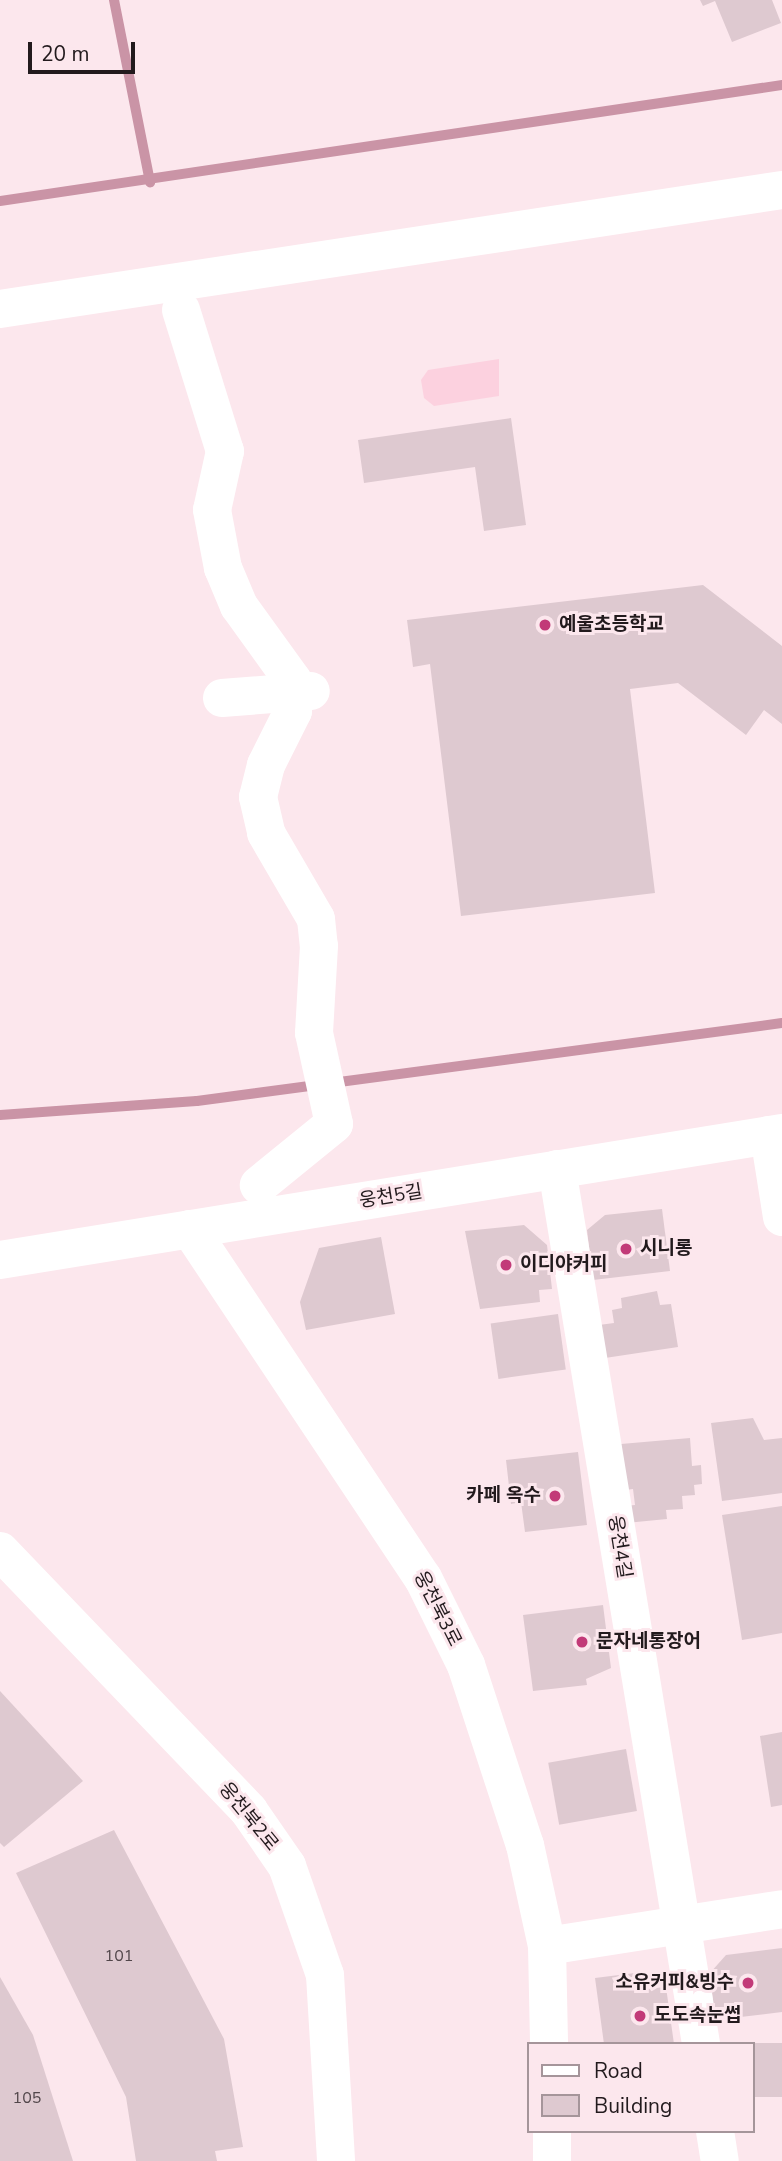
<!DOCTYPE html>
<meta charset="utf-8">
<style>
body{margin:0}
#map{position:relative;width:782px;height:2161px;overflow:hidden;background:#fce7ed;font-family:"Nunito Sans","Noto Sans KR",sans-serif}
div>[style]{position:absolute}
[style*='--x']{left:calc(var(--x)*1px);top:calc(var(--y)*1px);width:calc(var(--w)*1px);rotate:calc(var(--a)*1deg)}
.green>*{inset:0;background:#fcd1df}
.stream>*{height:10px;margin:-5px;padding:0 5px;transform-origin:5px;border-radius:5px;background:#ca94a6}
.building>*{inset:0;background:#dec9d0;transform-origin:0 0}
.street>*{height:38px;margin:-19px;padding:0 19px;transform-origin:19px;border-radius:19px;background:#fff}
.dots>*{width:19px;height:19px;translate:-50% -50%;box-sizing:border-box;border:4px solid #fce7ed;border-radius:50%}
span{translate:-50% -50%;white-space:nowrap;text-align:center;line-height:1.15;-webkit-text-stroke:6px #fce7ed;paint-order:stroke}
.number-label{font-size:16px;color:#51464a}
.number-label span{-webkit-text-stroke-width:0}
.poi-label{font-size:19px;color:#221a1d;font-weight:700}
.left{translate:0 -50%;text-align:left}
.right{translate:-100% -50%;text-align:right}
.street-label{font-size:19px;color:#221a1d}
.legend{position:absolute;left:527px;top:2042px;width:228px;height:91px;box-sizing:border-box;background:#fce7ed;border:2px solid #a5959a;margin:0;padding:9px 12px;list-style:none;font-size:21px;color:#221a1d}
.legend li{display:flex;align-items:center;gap:14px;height:35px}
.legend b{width:35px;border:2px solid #a5959a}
.scale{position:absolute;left:28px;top:42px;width:107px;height:32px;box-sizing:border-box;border:4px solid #221a1d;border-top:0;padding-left:9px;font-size:21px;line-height:24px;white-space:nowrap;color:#221a1d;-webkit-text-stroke:5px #fce7ed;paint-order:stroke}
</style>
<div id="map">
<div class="green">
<div style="clip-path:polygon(499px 359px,499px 396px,434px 406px,424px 398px,421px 380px,428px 370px)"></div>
</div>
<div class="stream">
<div style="--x:114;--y:0;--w:186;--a:78.8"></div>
<div style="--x:0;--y:201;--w:791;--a:-8.44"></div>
<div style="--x:0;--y:1115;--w:197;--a:-4.1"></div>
<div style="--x:197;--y:1101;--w:590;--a:-7.59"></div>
</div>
<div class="building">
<div style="clip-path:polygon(700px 0,772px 0,781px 23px,732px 42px,715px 1px,703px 6px)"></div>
<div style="clip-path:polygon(511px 418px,526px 525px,484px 531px,475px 467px,364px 483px,358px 440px)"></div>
<div style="clip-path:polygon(703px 585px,782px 646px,782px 724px,764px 710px,746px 735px,678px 683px,630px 689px,655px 893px,461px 916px,430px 664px,413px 667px,407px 620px)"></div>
<div style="clip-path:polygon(662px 1209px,670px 1271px,593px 1280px,587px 1230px,605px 1215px)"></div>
<div style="clip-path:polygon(524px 1225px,547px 1245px,552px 1289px,539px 1290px,540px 1302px,480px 1309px,465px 1231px)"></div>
<div style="clip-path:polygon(381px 1237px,395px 1314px,306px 1330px,300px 1302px,319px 1248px)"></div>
<div style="clip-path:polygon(657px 1291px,660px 1305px,671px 1304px,678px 1347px,605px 1358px,599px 1325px,614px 1323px,612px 1310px,622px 1308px,621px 1298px)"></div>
<div style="left:558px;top:1314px;width:56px;height:68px;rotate:82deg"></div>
<div style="clip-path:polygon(753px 1418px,764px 1440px,782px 1438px,782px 1493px,722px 1501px,711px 1423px)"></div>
<div style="clip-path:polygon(690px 1438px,692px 1466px,701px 1465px,702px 1484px,694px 1485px,695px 1495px,682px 1496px,683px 1509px,666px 1510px,667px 1519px,626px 1523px,624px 1506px,635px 1505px,633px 1489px,625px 1490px,621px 1444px)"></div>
<div style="clip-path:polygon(578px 1452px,587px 1525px,525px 1532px,521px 1502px,511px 1504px,506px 1460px)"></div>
<div style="clip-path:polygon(782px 1506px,782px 1633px,742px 1640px,722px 1515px)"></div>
<div style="clip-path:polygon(603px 1605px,611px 1668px,586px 1679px,587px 1685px,533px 1691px,523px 1615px)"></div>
<div style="clip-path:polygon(0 1691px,83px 1781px,4px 1847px,0 1843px)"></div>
<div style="clip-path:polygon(782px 1732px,782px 1805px,771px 1807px,760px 1736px)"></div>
<div style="left:626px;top:1749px;width:63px;height:79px;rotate:80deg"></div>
<div style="clip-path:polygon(114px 1830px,224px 2039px,243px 2147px,215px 2151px,217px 2161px,136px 2161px,126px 2097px,16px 1873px)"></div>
<div style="clip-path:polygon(782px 1948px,782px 2012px,715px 2020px,710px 1973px,726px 1955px)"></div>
<div style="clip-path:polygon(643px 1972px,645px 1989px,666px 1987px,674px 2044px,604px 2044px,595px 1978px)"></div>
<div style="clip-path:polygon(0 1977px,33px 2035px,73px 2161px,0 2161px)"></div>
<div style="left:782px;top:2043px;width:54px;height:30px;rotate:90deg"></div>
</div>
<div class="street">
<div style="--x:0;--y:309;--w:791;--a:-8.65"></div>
<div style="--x:181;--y:310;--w:148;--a:72.7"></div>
<div style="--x:225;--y:451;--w:60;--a:102.4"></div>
<div style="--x:212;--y:510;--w:59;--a:79.3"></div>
<div style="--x:223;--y:568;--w:41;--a:67.2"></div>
<div style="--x:239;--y:606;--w:92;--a:54.2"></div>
<div style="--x:293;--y:681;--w:30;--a:90"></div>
<div style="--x:293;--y:711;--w:60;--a:116.6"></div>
<div style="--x:266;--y:765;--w:33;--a:104"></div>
<div style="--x:258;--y:797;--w:37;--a:77"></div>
<div style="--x:266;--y:833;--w:99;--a:59.8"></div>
<div style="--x:316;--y:919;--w:27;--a:84"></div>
<div style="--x:319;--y:946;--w:87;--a:93.3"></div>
<div style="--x:314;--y:1033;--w:93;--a:77.6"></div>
<div style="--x:334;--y:1124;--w:97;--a:140.9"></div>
<div style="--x:222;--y:698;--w:89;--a:-4.5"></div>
<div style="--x:769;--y:1135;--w:83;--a:81"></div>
<div style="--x:557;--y:1169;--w:887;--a:80.65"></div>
<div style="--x:190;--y:1229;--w:420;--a:56.3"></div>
<div style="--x:423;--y:1578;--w:97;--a:63.7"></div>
<div style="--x:466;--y:1665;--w:189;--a:71.9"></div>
<div style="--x:525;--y:1845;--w:103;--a:77.7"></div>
<div style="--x:547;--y:1946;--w:98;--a:88.8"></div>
<div style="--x:0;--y:1260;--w:792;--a:-9.22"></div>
<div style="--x:0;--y:1551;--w:360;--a:46.2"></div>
<div style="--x:249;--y:1811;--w:67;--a:55.4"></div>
<div style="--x:287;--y:1866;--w:115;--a:70.8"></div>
<div style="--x:325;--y:1975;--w:186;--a:86.6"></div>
<div style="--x:547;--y:1946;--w:238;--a:-8.9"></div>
<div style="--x:715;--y:2131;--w:30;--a:81"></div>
<div style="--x:552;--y:2161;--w:30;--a:-90"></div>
</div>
<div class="dots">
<div style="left:545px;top:625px;background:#c23a78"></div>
<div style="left:626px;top:1249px;background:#c23a78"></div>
<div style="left:506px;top:1265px;background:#c23a78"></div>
<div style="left:555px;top:1496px;background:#c23a78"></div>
<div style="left:582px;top:1642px;background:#c23a78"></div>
<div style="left:748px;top:1983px;background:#c23a78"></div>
<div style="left:640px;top:2016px;background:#c23a78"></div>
</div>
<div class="number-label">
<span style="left:119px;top:1956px">101</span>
<span style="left:27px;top:2098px">105</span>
</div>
<div class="poi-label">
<span class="left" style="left:559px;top:625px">예울초등학교</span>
<span class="left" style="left:640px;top:1249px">시니롱</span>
<span class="left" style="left:520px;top:1265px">이디야커피</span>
<span class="right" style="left:541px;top:1496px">카페 옥수</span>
<span class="left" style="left:596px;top:1642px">문자네통장어</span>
<span class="right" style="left:734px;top:1983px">소유커피&amp;빙수</span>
<span class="left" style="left:654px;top:2016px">도도속눈썹</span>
</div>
<div class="street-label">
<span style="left:391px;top:1197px;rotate:-9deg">웅천5길</span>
<span style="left:619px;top:1547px;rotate:81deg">웅천4길</span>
<span style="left:437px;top:1609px;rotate:63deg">웅천북3로</span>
<span style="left:248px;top:1817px;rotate:51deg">웅천북2로</span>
</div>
<ul class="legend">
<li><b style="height:9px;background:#fff"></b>Road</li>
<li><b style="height:19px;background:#dec9d0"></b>Building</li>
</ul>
<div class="scale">20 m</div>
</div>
